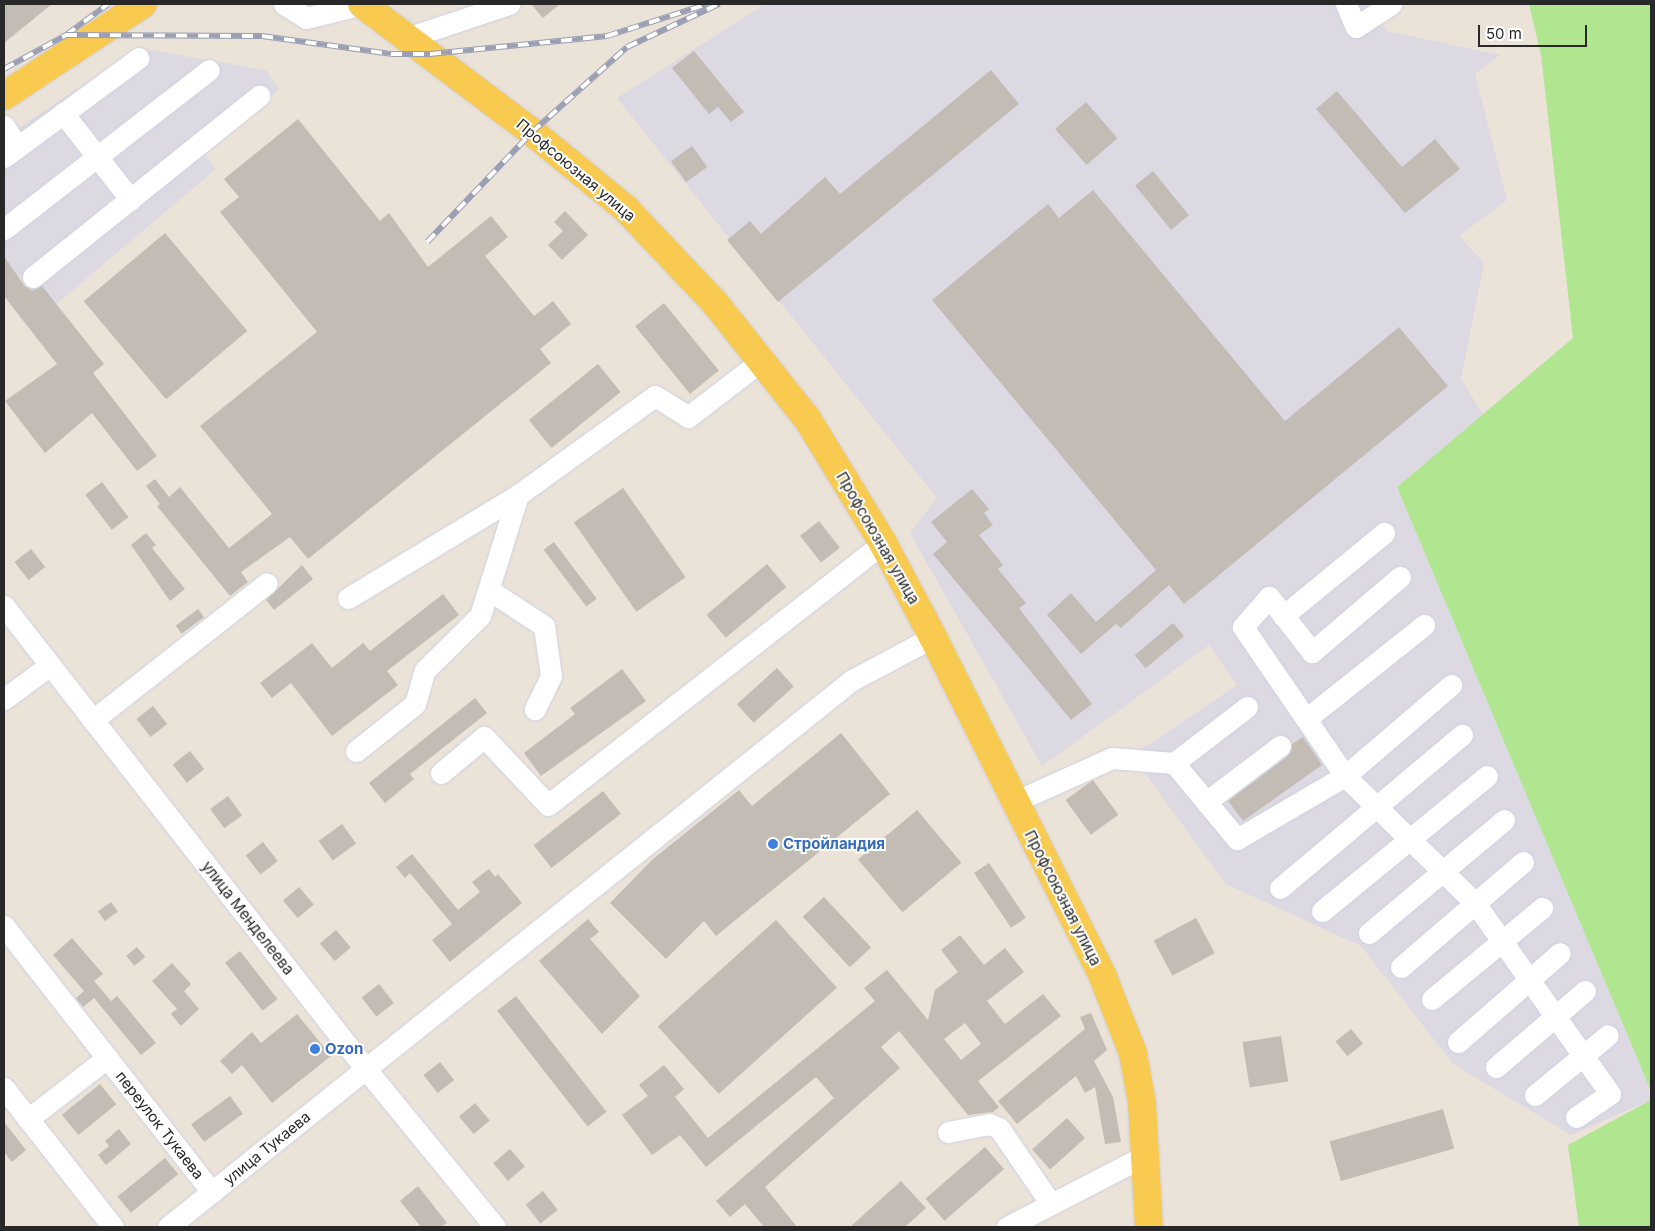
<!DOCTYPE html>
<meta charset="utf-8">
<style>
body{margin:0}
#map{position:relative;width:1655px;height:1231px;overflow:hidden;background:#ebe2d8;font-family:Inter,sans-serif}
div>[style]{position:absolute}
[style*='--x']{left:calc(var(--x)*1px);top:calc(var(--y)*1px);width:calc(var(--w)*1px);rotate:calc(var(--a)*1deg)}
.industrial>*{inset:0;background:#dcd9e3}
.green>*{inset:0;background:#b1e690}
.building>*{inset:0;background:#c3bcb5;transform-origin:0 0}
.roads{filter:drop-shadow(0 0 1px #cdd2e2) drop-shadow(0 0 1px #cdd2e2)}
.minor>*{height:21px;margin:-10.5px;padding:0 10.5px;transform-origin:10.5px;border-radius:10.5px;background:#fff}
.major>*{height:28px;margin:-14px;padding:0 14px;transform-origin:14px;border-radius:14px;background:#f9ca50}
.rail>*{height:5.5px;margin-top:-2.75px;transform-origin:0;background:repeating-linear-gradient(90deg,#fff 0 11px,#9b9fb4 0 22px);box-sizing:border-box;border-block:1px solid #9b9fb4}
.dots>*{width:14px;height:14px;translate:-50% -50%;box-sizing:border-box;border:2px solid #fff;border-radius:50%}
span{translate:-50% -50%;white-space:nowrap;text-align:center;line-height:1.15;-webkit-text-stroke:4px #fff;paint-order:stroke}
.street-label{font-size:15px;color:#282828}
.shop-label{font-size:15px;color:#366cbe;font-weight:700}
.left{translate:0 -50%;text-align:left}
.frame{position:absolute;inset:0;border:5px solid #282828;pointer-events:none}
.scale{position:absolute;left:1478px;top:25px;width:109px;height:22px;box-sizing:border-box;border:2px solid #282828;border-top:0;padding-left:6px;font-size:15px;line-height:18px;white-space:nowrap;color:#282828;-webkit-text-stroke:4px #fff;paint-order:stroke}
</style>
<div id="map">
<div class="industrial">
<div style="clip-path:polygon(765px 4px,1375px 4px,1386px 31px,1500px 55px,1475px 74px,1507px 200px,1459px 236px,1484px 263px,1461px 379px,1483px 414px,1397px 487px,1651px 1091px,1651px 1100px,1571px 1135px,1453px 1064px,1361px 946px,1226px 884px,1132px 756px,1237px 685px,1209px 645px,1042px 766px,910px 533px,937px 498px,617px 98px)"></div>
<div style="clip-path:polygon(138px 48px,266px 70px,279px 90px,202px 151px,216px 169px,48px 311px,4px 258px,4px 138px)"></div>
</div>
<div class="green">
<div style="clip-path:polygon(1529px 4px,1651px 4px,1651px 1091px,1397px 487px,1573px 338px,1541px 55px)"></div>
<div style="clip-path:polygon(1651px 1100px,1651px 1227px,1579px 1227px,1568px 1145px)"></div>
</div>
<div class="building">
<div style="clip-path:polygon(4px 4px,52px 4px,4px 43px)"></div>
<div style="clip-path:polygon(531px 4px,560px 4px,543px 18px)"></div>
<div style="clip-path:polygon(694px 51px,744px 112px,731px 122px,718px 107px,709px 114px,672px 68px)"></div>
<div style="clip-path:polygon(991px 70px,1019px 104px,778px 302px,727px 240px,750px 221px,761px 234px,825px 177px,840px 194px)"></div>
<div style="clip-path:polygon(1337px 91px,1402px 167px,1435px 139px,1460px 169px,1405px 213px,1316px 109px)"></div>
<div style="left:1086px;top:102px;width:48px;height:41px;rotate:49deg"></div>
<div style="clip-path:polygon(298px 119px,380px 221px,389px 213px,428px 267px,491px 216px,508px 237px,485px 256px,534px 316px,553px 301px,571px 324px,540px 349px,551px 363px,308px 559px,290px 537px,241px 572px,248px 582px,230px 596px,157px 506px,160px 504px,146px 486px,155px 479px,169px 497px,180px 487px,229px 548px,272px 514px,200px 426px,317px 332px,220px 212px,239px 197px,224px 179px)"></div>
<div style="left:692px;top:146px;width:26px;height:26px;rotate:54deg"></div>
<div style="left:1153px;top:171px;width:57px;height:23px;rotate:51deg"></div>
<div style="clip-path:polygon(1093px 190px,1285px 421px,1399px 327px,1448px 386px,1184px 604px,1169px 585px,1121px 628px,1116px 624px,1081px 654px,1047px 615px,1071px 593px,1096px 622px,1156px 570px,932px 300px,1048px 204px,1059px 218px)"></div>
<div style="clip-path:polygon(565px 211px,588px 235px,562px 260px,548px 245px,563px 231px,554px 222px)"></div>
<div style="left:165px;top:233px;width:128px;height:106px;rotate:50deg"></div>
<div style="clip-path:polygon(4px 256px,24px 285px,32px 291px,42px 286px,104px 364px,93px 373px,157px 456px,137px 471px,92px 413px,45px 453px,5px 401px,57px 364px,4px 296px)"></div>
<div style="left:664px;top:303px;width:87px;height:37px;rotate:51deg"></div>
<div style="left:598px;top:364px;width:36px;height:89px;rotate:51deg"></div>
<div style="left:102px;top:482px;width:44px;height:21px;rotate:53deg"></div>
<div style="left:623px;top:488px;width:109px;height:60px;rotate:55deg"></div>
<div style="clip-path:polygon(972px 489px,989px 509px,984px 513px,993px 525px,979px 535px,1003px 565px,998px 569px,1026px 603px,1019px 608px,1092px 704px,1071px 720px,933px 554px,947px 542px,931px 522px)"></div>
<div style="left:819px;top:521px;width:34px;height:24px;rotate:52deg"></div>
<div style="clip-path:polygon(146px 533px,156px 545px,152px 548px,185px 589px,170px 601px,131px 545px)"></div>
<div style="left:554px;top:542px;width:71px;height:13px;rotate:53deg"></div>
<div style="left:31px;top:549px;width:23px;height:21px;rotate:52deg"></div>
<div style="left:767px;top:564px;width:30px;height:79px;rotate:50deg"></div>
<div style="clip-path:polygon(302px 565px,313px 579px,274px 610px,266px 600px)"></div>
<div style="clip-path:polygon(443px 594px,459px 615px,387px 671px,398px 685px,332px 736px,291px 683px,272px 698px,260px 683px,312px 643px,332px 668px,363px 643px,370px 651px)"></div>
<div style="left:198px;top:609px;width:10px;height:28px;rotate:53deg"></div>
<div style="left:1173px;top:623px;width:17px;height:50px;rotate:50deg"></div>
<div style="left:777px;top:668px;width:25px;height:54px;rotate:48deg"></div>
<div style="clip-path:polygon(622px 669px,646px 701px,541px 776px,524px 753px,575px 714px,570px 708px)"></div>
<div style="clip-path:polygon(475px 698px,487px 713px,410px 774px,414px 779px,385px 803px,369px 783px)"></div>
<div style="left:153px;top:706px;width:23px;height:21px;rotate:52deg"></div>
<div style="clip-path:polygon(841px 733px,890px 794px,716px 936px,704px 921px,666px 959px,610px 903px,653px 859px,739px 790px,752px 806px)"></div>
<div style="clip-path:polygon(1303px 737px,1322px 765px,1243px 821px,1228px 801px,1288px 756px,1292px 744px)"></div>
<div style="left:190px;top:751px;width:23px;height:22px;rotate:52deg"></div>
<div style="left:1093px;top:780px;width:43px;height:34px;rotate:54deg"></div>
<div style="left:603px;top:791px;width:29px;height:88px;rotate:52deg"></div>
<div style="left:228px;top:796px;width:24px;height:22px;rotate:54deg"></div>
<div style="left:917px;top:810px;width:69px;height:77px;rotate:50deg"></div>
<div style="left:342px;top:824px;width:24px;height:29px;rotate:54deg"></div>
<div style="left:263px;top:842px;width:24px;height:22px;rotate:52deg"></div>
<div style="clip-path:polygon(412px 854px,458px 910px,480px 892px,472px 882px,489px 869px,495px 877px,498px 874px,522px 903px,450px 962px,432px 940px,452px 924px,410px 873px,405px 878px,396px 867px)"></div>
<div style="left:989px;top:863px;width:66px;height:18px;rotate:56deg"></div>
<div style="left:299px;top:887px;width:23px;height:21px;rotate:50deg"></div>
<div style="left:824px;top:897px;width:69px;height:29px;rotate:47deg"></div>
<div style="left:111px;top:902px;width:12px;height:16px;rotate:55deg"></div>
<div style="left:1196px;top:918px;width:40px;height:48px;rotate:62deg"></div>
<div style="clip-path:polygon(588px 919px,599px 932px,590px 939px,640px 996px,602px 1034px,539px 961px)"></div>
<div style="left:776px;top:920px;width:91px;height:159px;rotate:48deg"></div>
<div style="left:336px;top:930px;width:23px;height:21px;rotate:50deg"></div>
<div style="clip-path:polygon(evenodd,960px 935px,984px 965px,1005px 948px,1024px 972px,987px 1001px,1005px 1024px,1043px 994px,1061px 1016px,978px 1081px,999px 1107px,993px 1112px,968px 1115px,899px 1031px,881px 1047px,900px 1068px,765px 1187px,797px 1227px,764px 1227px,745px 1204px,730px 1217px,716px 1201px,834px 1098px,816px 1077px,706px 1167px,680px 1135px,652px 1155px,622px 1115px,648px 1096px,639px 1085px,664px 1065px,684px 1089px,675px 1097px,708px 1138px,875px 1001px,864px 988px,887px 970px,928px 1020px,935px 990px,958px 972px,941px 950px,960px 935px,965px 1023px,981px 1044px,961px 1060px,944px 1039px,965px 1023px)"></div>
<div style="clip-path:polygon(72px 938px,103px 974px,94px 981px,111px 1001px,117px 996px,156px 1043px,141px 1055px,94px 998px,83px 1007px,76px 998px,84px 991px,53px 955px)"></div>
<div style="left:137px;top:947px;width:13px;height:14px;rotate:51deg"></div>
<div style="left:240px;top:951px;width:61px;height:19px;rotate:52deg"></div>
<div style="clip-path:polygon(172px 963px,191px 984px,184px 991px,199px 1009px,181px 1026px,171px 1014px,177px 1009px,152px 981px)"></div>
<div style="left:379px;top:984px;width:24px;height:22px;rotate:52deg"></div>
<div style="left:516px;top:996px;width:147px;height:24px;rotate:52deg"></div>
<div style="clip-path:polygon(1091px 1013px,1107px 1050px,1094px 1061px,1113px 1097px,1121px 1142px,1105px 1144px,1095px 1087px,1085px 1093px,1076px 1076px,1017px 1124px,998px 1101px,1085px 1029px,1080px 1017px)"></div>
<div style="clip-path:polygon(297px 1014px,331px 1056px,272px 1103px,242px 1065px,232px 1074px,220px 1061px,252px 1032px,261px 1043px)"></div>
<div style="left:1351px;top:1029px;width:19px;height:20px;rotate:51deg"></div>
<div style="left:1281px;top:1036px;width:46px;height:39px;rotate:81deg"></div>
<div style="left:440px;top:1062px;width:23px;height:21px;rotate:52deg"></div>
<div style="left:100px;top:1084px;width:26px;height:49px;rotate:51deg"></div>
<div style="left:230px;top:1096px;width:22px;height:48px;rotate:54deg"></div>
<div style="left:475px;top:1103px;width:23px;height:21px;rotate:50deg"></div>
<div style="left:1443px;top:1109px;width:41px;height:118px;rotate:74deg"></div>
<div style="left:1067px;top:1118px;width:27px;height:47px;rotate:48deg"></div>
<div style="clip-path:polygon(4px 1122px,26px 1150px,12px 1162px,4px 1152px)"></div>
<div style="clip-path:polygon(119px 1129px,131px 1144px,106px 1165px,98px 1155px,109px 1146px,105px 1141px)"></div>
<div style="left:985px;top:1147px;width:29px;height:79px;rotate:49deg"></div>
<div style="left:510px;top:1149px;width:23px;height:22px;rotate:50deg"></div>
<div style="left:165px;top:1158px;width:21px;height:61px;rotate:51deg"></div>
<div style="clip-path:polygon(901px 1181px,926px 1208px,905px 1227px,850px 1227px)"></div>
<div style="clip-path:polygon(418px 1186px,447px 1223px,441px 1227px,421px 1227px,400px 1201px)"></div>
<div style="left:543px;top:1191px;width:24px;height:22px;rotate:52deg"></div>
</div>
<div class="roads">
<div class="minor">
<div style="--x:284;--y:4;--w:26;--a:32"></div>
<div style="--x:306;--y:18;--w:58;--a:-14"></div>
<div style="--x:1346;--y:4;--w:25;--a:67"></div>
<div style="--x:1356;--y:27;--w:42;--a:-33.3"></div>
<div style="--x:407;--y:38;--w:108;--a:-18.4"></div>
<div style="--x:63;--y:113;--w:110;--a:52"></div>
<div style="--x:4;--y:126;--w:24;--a:57"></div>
<div style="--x:4;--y:157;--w:167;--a:-36.3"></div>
<div style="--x:4;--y:229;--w:259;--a:-37.8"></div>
<div style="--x:33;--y:277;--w:290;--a:-38.7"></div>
<div style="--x:1400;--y:577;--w:116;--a:139.6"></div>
<div style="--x:1312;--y:652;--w:70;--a:-128"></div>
<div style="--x:1269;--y:597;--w:40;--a:131"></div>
<div style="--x:1243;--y:627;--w:181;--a:55.6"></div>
<div style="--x:1345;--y:776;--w:140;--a:-40.6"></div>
<div style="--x:489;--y:590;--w:66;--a:33.2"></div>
<div style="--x:544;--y:626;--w:50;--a:82"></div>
<div style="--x:551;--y:676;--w:37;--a:116"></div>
<div style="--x:348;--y:598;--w:199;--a:-31.2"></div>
<div style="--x:518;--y:495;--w:169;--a:-35.9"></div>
<div style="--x:655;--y:396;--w:39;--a:32"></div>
<div style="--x:688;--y:417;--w:92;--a:-37.5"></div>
<div style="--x:4;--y:606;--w:586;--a:52"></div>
<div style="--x:365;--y:1068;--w:205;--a:50.7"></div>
<div style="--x:1283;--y:616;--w:131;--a:-39.4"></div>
<div style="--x:4;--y:699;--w:57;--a:-36.5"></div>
<div style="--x:1306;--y:719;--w:151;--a:-38.5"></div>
<div style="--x:93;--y:720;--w:221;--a:-38.2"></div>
<div style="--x:356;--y:751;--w:75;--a:-38.5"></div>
<div style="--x:415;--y:704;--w:35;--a:-74"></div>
<div style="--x:425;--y:670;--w:77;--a:-44.5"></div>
<div style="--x:480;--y:616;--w:127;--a:-72.6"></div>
<div style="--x:1174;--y:763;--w:92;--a:-37.5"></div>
<div style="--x:441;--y:773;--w:56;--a:-39.9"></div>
<div style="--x:484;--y:737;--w:93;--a:46.7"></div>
<div style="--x:548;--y:805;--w:425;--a:-38"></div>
<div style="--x:1014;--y:802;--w:107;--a:-24.2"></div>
<div style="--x:1112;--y:758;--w:62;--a:4.6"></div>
<div style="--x:1174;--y:763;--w:99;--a:50.3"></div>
<div style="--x:1237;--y:839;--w:125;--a:-30.3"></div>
<div style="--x:1345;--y:776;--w:182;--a:44.3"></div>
<div style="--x:1475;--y:903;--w:234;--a:54.7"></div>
<div style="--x:1610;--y:1094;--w:41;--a:145.9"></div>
<div style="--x:1206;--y:802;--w:93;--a:-37.1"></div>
<div style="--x:1280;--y:888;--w:238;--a:-40.1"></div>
<div style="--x:1322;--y:911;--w:213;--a:-39.3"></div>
<div style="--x:4;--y:926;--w:338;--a:52"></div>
<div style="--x:1369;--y:933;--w:176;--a:-39.9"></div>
<div style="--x:1401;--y:967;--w:161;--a:-40.7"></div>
<div style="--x:1432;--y:999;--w:143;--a:-39.6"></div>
<div style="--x:1458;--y:1042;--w:135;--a:-41.1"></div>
<div style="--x:1496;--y:1067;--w:117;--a:-40.5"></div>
<div style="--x:4;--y:1088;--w:177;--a:51.9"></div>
<div style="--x:1535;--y:1095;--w:94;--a:-39.4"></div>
<div style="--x:28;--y:1119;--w:100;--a:-37.7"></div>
<div style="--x:948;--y:1132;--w:42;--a:-11"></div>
<div style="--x:989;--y:1124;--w:11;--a:22"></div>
<div style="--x:999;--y:1128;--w:92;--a:55.6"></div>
<div style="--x:168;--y:1227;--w:876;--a:-38.65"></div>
<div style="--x:852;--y:680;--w:92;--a:-28"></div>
<div style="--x:1007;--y:1227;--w:157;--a:-27.4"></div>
</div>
<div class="major">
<div style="--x:362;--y:4;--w:213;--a:37"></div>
<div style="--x:532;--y:132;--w:122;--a:39.3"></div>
<div style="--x:626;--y:209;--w:129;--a:46.6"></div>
<div style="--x:715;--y:303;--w:149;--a:51.5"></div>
<div style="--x:808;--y:420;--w:144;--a:58.6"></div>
<div style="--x:883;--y:543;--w:106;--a:62"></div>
<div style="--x:933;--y:637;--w:380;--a:63.4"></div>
<div style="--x:1103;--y:977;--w:82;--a:68.5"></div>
<div style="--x:1133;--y:1053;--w:51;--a:79.8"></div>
<div style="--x:1142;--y:1103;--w:124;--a:86.8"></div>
<div style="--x:4;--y:96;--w:167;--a:-33.5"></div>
</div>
</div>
<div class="rail">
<div style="--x:66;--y:35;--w:52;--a:-36.4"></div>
<div style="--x:4;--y:69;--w:71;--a:-28.7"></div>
<div style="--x:66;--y:35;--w:196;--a:0.3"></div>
<div style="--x:262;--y:36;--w:130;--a:7.9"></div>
<div style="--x:391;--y:54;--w:39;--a:0"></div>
<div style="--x:430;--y:54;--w:178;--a:-5.8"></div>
<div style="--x:607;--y:36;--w:105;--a:-17.7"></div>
<div style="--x:427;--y:242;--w:152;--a:-46.3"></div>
<div style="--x:532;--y:132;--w:127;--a:-41.8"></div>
<div style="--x:627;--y:47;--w:102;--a:-25.1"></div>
</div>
<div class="dots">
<div style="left:773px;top:844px;background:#3f7fe0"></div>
<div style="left:315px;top:1049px;background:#3f7fe0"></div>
</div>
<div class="street-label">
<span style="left:576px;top:170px;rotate:40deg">Профсоюзная улица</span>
<span style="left:878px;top:538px;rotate:60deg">Профсоюзная улица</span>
<span style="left:1063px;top:898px;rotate:63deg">Профсоюзная улица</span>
<span style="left:248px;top:918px;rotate:52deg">улица Менделеева</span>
<span style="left:160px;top:1125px;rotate:52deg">переулок Тукаева</span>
<span style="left:267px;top:1148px;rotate:-39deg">улица Тукаева</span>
</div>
<div class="shop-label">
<span class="left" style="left:783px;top:844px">Стройландия</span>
<span class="left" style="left:325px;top:1049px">Ozon</span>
</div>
<div class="frame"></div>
<div class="scale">50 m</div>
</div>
